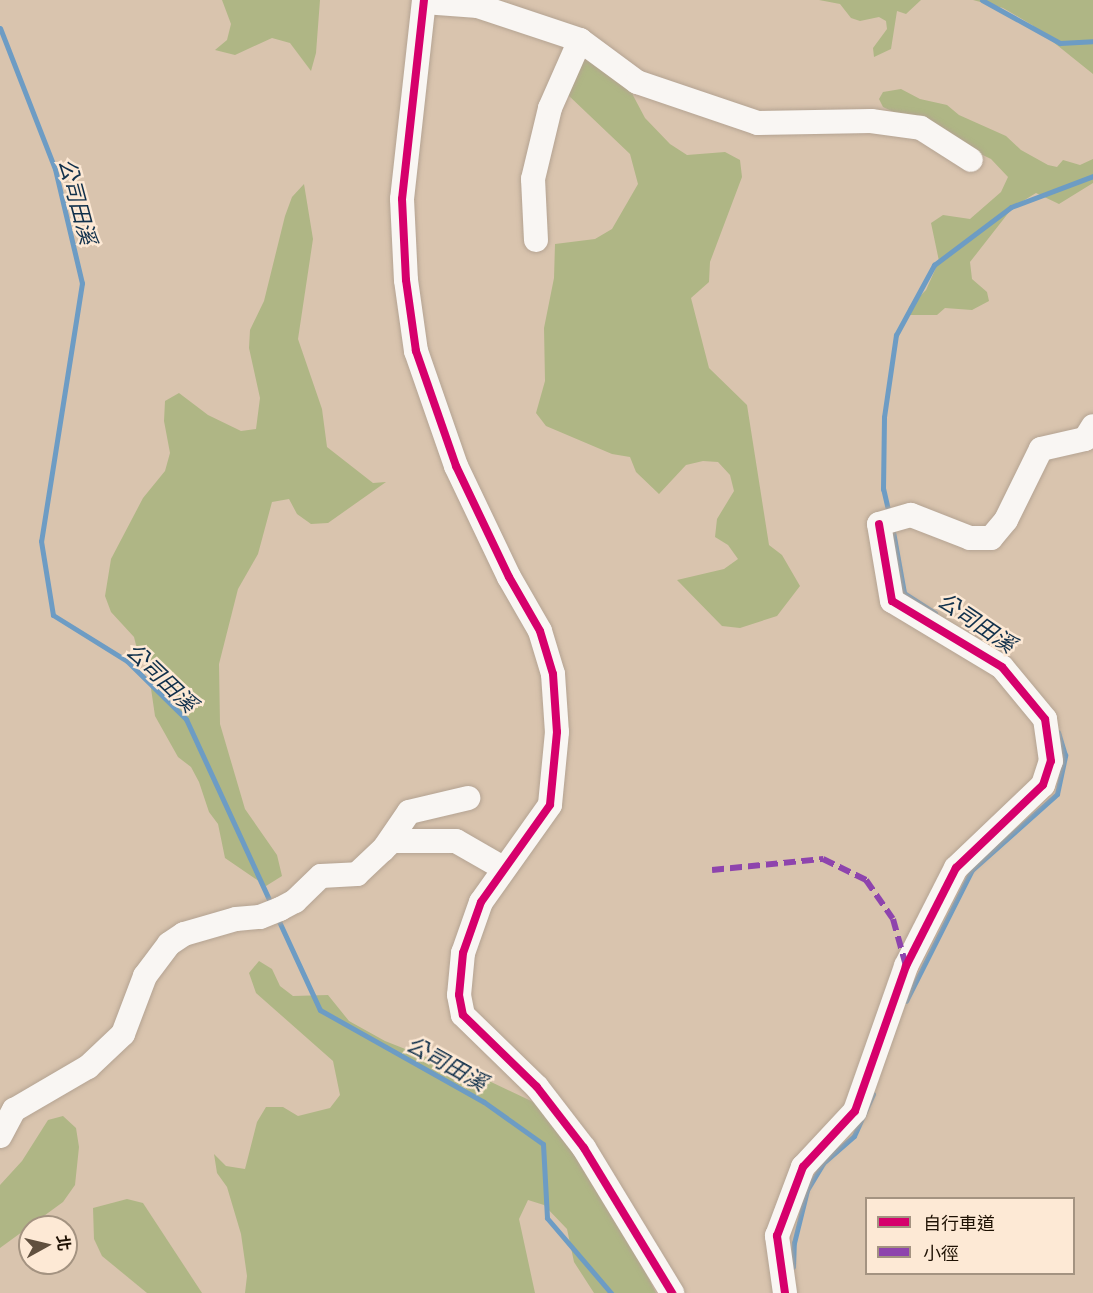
<!DOCTYPE html>
<meta charset="utf-8">
<style>
body{margin:0}
#map{position:relative;width:1093px;height:1293px;overflow:hidden;background:#d9c4ae;font-family:"Noto Sans","Noto Sans TC",sans-serif}
div>[style]{position:absolute}
[style*='--x']{left:calc(var(--x)*1px);top:calc(var(--y)*1px);width:calc(var(--w)*1px);rotate:calc(var(--a)*1deg)}
.green>*{inset:0;background:#afb685}
.stream>*{height:5px;margin:-2.5px;padding:0 2.5px;transform-origin:2.5px;border-radius:2.5px;background:#6d9cc4}
.roads{filter:drop-shadow(0 0 2px #b4a392) drop-shadow(0 0 2px #b4a392)}
.minor>*{height:24px;margin:-12px;padding:0 12px;transform-origin:12px;border-radius:12px;background:#f9f6f3}
.quiet>*{height:6px;margin-top:-3px;transform-origin:0;background:repeating-linear-gradient(90deg,#8e44ad 0 12px,transparent 0 18px)}
.cycleway>*{height:8px;margin:-4px;padding:0 4px;transform-origin:4px;border-radius:4px;background:#d6006c}
span{translate:-50% -50%;white-space:nowrap;text-align:center;line-height:1.15;-webkit-text-stroke:5px #fde9d5;paint-order:stroke}
.water-label{font-size:22px;color:#10304b;font-style:italic}
.legend{position:absolute;left:865px;top:1197px;width:210px;height:78px;box-sizing:border-box;background:#fde9d5;border:2px solid #a49381;margin:0;padding:8px 10px;list-style:none;font-size:18px;color:#1f1204}
.legend li{display:flex;align-items:center;gap:12px;height:30px}
.legend b{width:30px;border:2px solid #a49381}
.north{position:absolute;left:18px;top:1215px;width:60px;height:60px;box-sizing:border-box;background:#fde9d5;border:2px solid #a49381;border-radius:50%;rotate:82deg;font-size:16px;font-weight:700;line-height:24px;text-align:center;color:#1f1204}
.north::after{content:'';display:block;margin:auto;width:21px;height:27px;background:#60503f;clip-path:polygon(50% 0,100% 100%,50% 72%,0 100%)}
</style>
<div id="map">
<div class="green">
<div style="clip-path:polygon(222px 0,320px 0,316px 53px,311px 71px,290px 43px,272px 38px,235px 55px,215px 50px,227px 40px,231px 24px)"></div>
<div style="clip-path:polygon(819px 0,921px 0,906px 14px,897px 11px,891px 49px,874px 57px,873px 48px,887px 29px,886px 21px,879px 17px,860px 21px,851px 18px,840px 4px)"></div>
<div style="clip-path:polygon(973px 0,1093px 0,1093px 74px,1032px 25px,1003px 8px)"></div>
<div style="clip-path:polygon(594px 47px,618px 67px,645px 118px,670px 144px,687px 155px,725px 152px,740px 160px,742px 177px,710px 262px,709px 282px,691px 298px,709px 368px,747px 405px,769px 545px,782px 555px,800px 586px,777px 616px,740px 628px,722px 626px,677px 580px,724px 569px,738px 559px,728px 545px,715px 537px,717px 519px,734px 491px,730px 475px,718px 462px,703px 461px,686px 465px,659px 494px,636px 472px,630px 457px,612px 454px,546px 426px,536px 413px,545px 381px,544px 328px,554px 278px,555px 244px,595px 239px,612px 229px,638px 184px,630px 154px,567px 94px,573px 76px)"></div>
<div style="clip-path:polygon(901px 89px,920px 99px,947px 105px,959px 115px,1006px 136px,1021px 150px,1048px 165px,1057px 167px,1063px 160px,1080px 165px,1093px 159px,1093px 183px,1059px 204px,1036px 193px,1013px 207px,970px 262px,972px 279px,987px 292px,989px 301px,972px 310px,945px 308px,937px 315px,907px 315px,909px 307px,926px 290px,939px 261px,931px 223px,943px 215px,970px 219px,1001px 192px,1008px 177px,991px 159px,883px 107px,879px 99px,883px 92px)"></div>
<div style="clip-path:polygon(304px 184px,313px 239px,298px 339px,322px 409px,327px 447px,373px 483px,386px 482px,328px 523px,311px 524px,297px 514px,289px 499px,272px 502px,258px 554px,238px 589px,219px 664px,220px 724px,245px 809px,277px 855px,282px 876px,266px 886px,225px 858px,218px 824px,209px 812px,199px 782px,191px 767px,178px 757px,155px 716px,148px 668px,138px 653px,134px 637px,111px 612px,105px 596px,111px 559px,143px 498px,165px 471px,170px 453px,164px 421px,165px 401px,179px 393px,208px 415px,241px 431px,256px 429px,260px 398px,249px 348px,250px 330px,264px 301px,285px 216px,292px 197px)"></div>
<div style="clip-path:polygon(259px 961px,272px 969px,280px 986px,293px 996px,328px 995px,349px 1021px,385px 1041px,433px 1060px,449px 1062px,546px 1108px,624px 1230px,656px 1293px,594px 1293px,574px 1262px,567px 1229px,544px 1205px,528px 1200px,519px 1219px,535px 1293px,245px 1293px,247px 1276px,241px 1234px,227px 1187px,217px 1173px,214px 1154px,226px 1166px,245px 1169px,257px 1122px,266px 1107px,283px 1107px,298px 1116px,330px 1108px,340px 1095px,333px 1061px,256px 993px,249px 973px)"></div>
<div style="clip-path:polygon(63px 1116px,76px 1128px,79px 1147px,75px 1185px,63px 1202px,0 1248px,0 1185px,22px 1161px,48px 1120px)"></div>
<div style="clip-path:polygon(127px 1199px,143px 1203px,202px 1293px,147px 1293px,102px 1256px,94px 1239px,93px 1208px)"></div>
</div>
<div class="stream">
<div style="--x:982;--y:0;--w:89;--a:28.9"></div>
<div style="--x:1060;--y:43;--w:33;--a:-3"></div>
<div style="--x:0;--y:28;--w:151;--a:68.7"></div>
<div style="--x:55;--y:169;--w:117;--a:76.7"></div>
<div style="--x:82;--y:283;--w:261;--a:99"></div>
<div style="--x:41;--y:541;--w:75;--a:80.8"></div>
<div style="--x:53;--y:615;--w:87;--a:31.9"></div>
<div style="--x:127;--y:661;--w:83;--a:44.5"></div>
<div style="--x:186;--y:719;--w:206;--a:65.3"></div>
<div style="--x:889;--y:514;--w:26;--a:-103"></div>
<div style="--x:883;--y:489;--w:72;--a:-89.2"></div>
<div style="--x:884;--y:417;--w:83;--a:-81.7"></div>
<div style="--x:896;--y:335;--w:80;--a:-61.5"></div>
<div style="--x:934;--y:265;--w:96;--a:-37"></div>
<div style="--x:1011;--y:207;--w:88;--a:-20.7"></div>
<div style="--x:892;--y:526;--w:68;--a:79.8"></div>
<div style="--x:904;--y:593;--w:37;--a:33"></div>
<div style="--x:277;--y:917;--w:102;--a:65.2"></div>
<div style="--x:320;--y:1010;--w:188;--a:29.3"></div>
<div style="--x:484;--y:1102;--w:72;--a:35.4"></div>
<div style="--x:543;--y:1144;--w:74;--a:86.9"></div>
<div style="--x:547;--y:1218;--w:99;--a:49.5"></div>
<div style="--x:906;--y:1001;--w:147;--a:-63.3"></div>
<div style="--x:972;--y:870;--w:114;--a:-41.8"></div>
<div style="--x:1057;--y:794;--w:40;--a:-78"></div>
<div style="--x:1065;--y:755;--w:24;--a:-107"></div>
<div style="--x:793;--y:1267;--w:24;--a:-88"></div>
<div style="--x:794;--y:1243;--w:55;--a:-76.2"></div>
<div style="--x:807;--y:1190;--w:31;--a:-59"></div>
<div style="--x:823;--y:1163;--w:41;--a:-41.1"></div>
<div style="--x:854;--y:1136;--w:46;--a:-65.7"></div>
</div>
<div class="roads">
<div class="minor">
<div style="--x:424;--y:0;--w:200;--a:96.3"></div>
<div style="--x:402;--y:199;--w:81;--a:87.2"></div>
<div style="--x:406;--y:280;--w:72;--a:82"></div>
<div style="--x:416;--y:351;--w:122;--a:70.8"></div>
<div style="--x:456;--y:466;--w:123;--a:64.5"></div>
<div style="--x:509;--y:577;--w:62;--a:60.1"></div>
<div style="--x:540;--y:631;--w:45;--a:73.2"></div>
<div style="--x:553;--y:674;--w:58;--a:86.1"></div>
<div style="--x:557;--y:732;--w:73;--a:95.5"></div>
<div style="--x:550;--y:805;--w:119;--a:125.4"></div>
<div style="--x:481;--y:902;--w:54;--a:109.4"></div>
<div style="--x:463;--y:953;--w:42;--a:95.4"></div>
<div style="--x:459;--y:995;--w:20;--a:79"></div>
<div style="--x:463;--y:1015;--w:103;--a:44.2"></div>
<div style="--x:537;--y:1087;--w:77;--a:52.4"></div>
<div style="--x:584;--y:1148;--w:170;--a:58.7"></div>
<div style="--x:424;--y:2;--w:54;--a:4.2"></div>
<div style="--x:478;--y:6;--w:108;--a:18.4"></div>
<div style="--x:580;--y:40;--w:71;--a:36.4"></div>
<div style="--x:637;--y:82;--w:128;--a:18.7"></div>
<div style="--x:758;--y:123;--w:113;--a:-1"></div>
<div style="--x:871;--y:121;--w:50;--a:8"></div>
<div style="--x:921;--y:128;--w:59;--a:32.6"></div>
<div style="--x:536;--y:240;--w:61;--a:-92.8"></div>
<div style="--x:533;--y:179;--w:73;--a:-76.5"></div>
<div style="--x:550;--y:108;--w:74;--a:-66.2"></div>
<div style="--x:383;--y:850;--w:46;--a:-55.6"></div>
<div style="--x:409;--y:812;--w:61;--a:-13.3"></div>
<div style="--x:0;--y:1136;--w:30;--a:-62"></div>
<div style="--x:14;--y:1110;--w:86;--a:-30.2"></div>
<div style="--x:88;--y:1067;--w:48;--a:-43.3"></div>
<div style="--x:123;--y:1034;--w:62;--a:-69.2"></div>
<div style="--x:145;--y:976;--w:40;--a:-53"></div>
<div style="--x:169;--y:944;--w:18;--a:-34"></div>
<div style="--x:184;--y:934;--w:54;--a:-16.1"></div>
<div style="--x:236;--y:919;--w:24;--a:-5"></div>
<div style="--x:260;--y:917;--w:22;--a:-22"></div>
<div style="--x:280;--y:909;--w:17;--a:-28"></div>
<div style="--x:295;--y:901;--w:36;--a:-44"></div>
<div style="--x:321;--y:876;--w:36;--a:-3"></div>
<div style="--x:357;--y:874;--w:48;--a:-43.3"></div>
<div style="--x:392;--y:841;--w:64;--a:0"></div>
<div style="--x:456;--y:841;--w:54;--a:29.9"></div>
<div style="--x:785;--y:1293;--w:58;--a:-98"></div>
<div style="--x:777;--y:1236;--w:74;--a:-69.4"></div>
<div style="--x:803;--y:1167;--w:76;--a:-47.1"></div>
<div style="--x:855;--y:1111;--w:154;--a:-70.6"></div>
<div style="--x:906;--y:966;--w:110;--a:-63"></div>
<div style="--x:956;--y:868;--w:120;--a:-43.7"></div>
<div style="--x:1043;--y:785;--w:25;--a:-72"></div>
<div style="--x:1051;--y:761;--w:42;--a:-98.1"></div>
<div style="--x:1045;--y:719;--w:67;--a:-129.6"></div>
<div style="--x:1002;--y:667;--w:128;--a:-149"></div>
<div style="--x:892;--y:601;--w:78;--a:-99.6"></div>
<div style="--x:879;--y:524;--w:33;--a:-16"></div>
<div style="--x:911;--y:515;--w:63;--a:21.3"></div>
<div style="--x:970;--y:538;--w:21;--a:0"></div>
<div style="--x:991;--y:538;--w:23;--a:-50"></div>
<div style="--x:1006;--y:520;--w:79;--a:-63.8"></div>
<div style="--x:1041;--y:449;--w:45;--a:-12.8"></div>
<div style="--x:1085;--y:439;--w:15;--a:-58"></div>
</div>
</div>
<div class="quiet">
<div style="--x:712;--y:870;--w:112;--a:-5.7"></div>
<div style="--x:823;--y:859;--w:48;--a:26"></div>
<div style="--x:866;--y:880;--w:47;--a:55.3"></div>
<div style="--x:893;--y:919;--w:49;--a:74.5"></div>
</div>
<div class="cycleway">
<div style="--x:424;--y:0;--w:200;--a:96.3"></div>
<div style="--x:402;--y:199;--w:81;--a:87.2"></div>
<div style="--x:406;--y:280;--w:72;--a:82"></div>
<div style="--x:416;--y:351;--w:122;--a:70.8"></div>
<div style="--x:456;--y:466;--w:123;--a:64.5"></div>
<div style="--x:509;--y:577;--w:62;--a:60.1"></div>
<div style="--x:540;--y:631;--w:45;--a:73.2"></div>
<div style="--x:553;--y:674;--w:58;--a:86.1"></div>
<div style="--x:557;--y:732;--w:73;--a:95.5"></div>
<div style="--x:550;--y:805;--w:119;--a:125.4"></div>
<div style="--x:481;--y:902;--w:54;--a:109.4"></div>
<div style="--x:463;--y:953;--w:42;--a:95.4"></div>
<div style="--x:459;--y:995;--w:20;--a:79"></div>
<div style="--x:463;--y:1015;--w:103;--a:44.2"></div>
<div style="--x:537;--y:1087;--w:77;--a:52.4"></div>
<div style="--x:584;--y:1148;--w:170;--a:58.7"></div>
<div style="--x:785;--y:1293;--w:58;--a:-98"></div>
<div style="--x:777;--y:1236;--w:74;--a:-69.4"></div>
<div style="--x:803;--y:1167;--w:76;--a:-47.1"></div>
<div style="--x:855;--y:1111;--w:154;--a:-70.6"></div>
<div style="--x:906;--y:966;--w:110;--a:-63"></div>
<div style="--x:956;--y:868;--w:120;--a:-43.7"></div>
<div style="--x:1043;--y:785;--w:25;--a:-72"></div>
<div style="--x:1051;--y:761;--w:42;--a:-98.1"></div>
<div style="--x:1045;--y:719;--w:67;--a:-129.6"></div>
<div style="--x:1002;--y:667;--w:128;--a:-149"></div>
<div style="--x:892;--y:601;--w:78;--a:-99.6"></div>
</div>
<div class="water-label">
<span style="left:78px;top:201px;rotate:75deg">公司田溪</span>
<span style="left:977px;top:622px;rotate:34deg">公司田溪</span>
<span style="left:162px;top:677px;rotate:44deg">公司田溪</span>
<span style="left:447px;top:1063px;rotate:29deg">公司田溪</span>
</div>
<ul class="legend">
<li><b style="height:8px;background:#d6006c"></b>自行車道</li>
<li><b style="height:8px;background:#8e44ad"></b>小徑</li>
</ul>
<div class="north">北</div>
</div>
